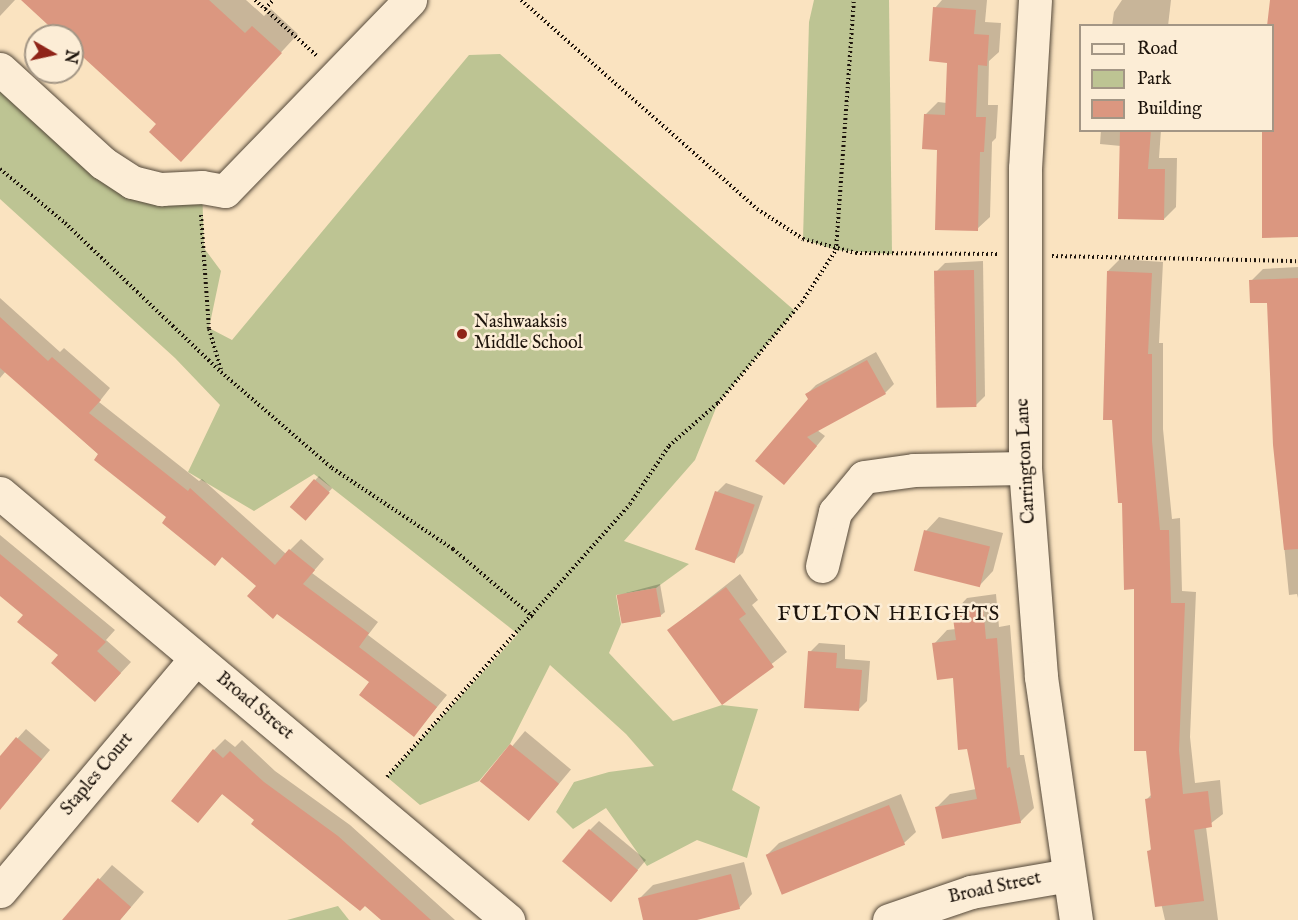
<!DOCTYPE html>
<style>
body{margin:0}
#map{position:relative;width:1298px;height:920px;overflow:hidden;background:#fae3c0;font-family:"IM FELL English",serif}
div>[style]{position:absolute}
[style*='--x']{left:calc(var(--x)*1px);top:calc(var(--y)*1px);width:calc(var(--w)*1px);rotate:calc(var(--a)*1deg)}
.green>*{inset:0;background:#bdc493}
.shadow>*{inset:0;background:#0003;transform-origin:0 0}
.building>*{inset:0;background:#db9780;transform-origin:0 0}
.path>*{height:4px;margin-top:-2px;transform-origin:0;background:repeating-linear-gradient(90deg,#1d140c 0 1.5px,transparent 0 4.5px)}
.roads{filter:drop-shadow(0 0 2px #544839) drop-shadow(0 0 2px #544839)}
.minor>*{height:33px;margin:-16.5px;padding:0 16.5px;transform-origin:16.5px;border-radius:16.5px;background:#fcedd6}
.dots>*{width:16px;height:16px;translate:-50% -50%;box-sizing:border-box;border:3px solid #fcedd6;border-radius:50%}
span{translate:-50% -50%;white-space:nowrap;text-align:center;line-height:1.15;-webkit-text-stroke:5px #fcedd6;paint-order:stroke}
.poi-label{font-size:18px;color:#1d140c}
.left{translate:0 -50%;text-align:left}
.street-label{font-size:18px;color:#1d140c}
.quarter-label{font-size:21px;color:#1d140c;letter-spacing:1.5px}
.legend{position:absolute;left:1079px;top:24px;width:195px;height:108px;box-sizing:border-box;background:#fcedd6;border:2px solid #a39685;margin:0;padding:8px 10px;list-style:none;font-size:18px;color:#1d140c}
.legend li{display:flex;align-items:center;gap:12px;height:30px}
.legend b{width:30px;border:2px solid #a39685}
.north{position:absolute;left:24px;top:24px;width:60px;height:60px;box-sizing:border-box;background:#fcedd6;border:2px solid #a39685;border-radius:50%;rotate:99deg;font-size:16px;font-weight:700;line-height:24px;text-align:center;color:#1d140c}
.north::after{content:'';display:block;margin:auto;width:21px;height:27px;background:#8f2418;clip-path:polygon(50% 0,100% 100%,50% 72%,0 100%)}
</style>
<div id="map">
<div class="green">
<div style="clip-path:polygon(814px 0,889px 0,892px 254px,836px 250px,803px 239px,809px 22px)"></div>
<div style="clip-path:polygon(500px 54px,795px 311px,718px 403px,695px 460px,624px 541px,689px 564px,656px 588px,616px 595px,621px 624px,609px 653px,673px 721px,722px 705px,758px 709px,732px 790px,760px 807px,747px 858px,697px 840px,647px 866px,606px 808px,573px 829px,556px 812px,574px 782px,609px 772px,654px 766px,626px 734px,550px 665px,510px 744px,479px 781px,420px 805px,387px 777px,518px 634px,314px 474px,254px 511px,188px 472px,220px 405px,175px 358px,0 199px,0 69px,103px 163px,202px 187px,204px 248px,221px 271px,209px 328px,232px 340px,469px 55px)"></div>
<div style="clip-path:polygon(338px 906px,349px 920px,287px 920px)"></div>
</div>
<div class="shadow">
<div style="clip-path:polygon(0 0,15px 0,0 16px)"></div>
<div style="clip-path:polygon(23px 0,246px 0,264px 16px,271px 9px,298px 34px,198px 142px,158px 124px,72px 45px,72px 36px,62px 36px)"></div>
<div style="clip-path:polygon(942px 0,987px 0,985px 22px,1001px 23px,999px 52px,989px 61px,988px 105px,998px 105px,996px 138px,992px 142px,990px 217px,977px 229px,925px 115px,938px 102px,947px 103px,948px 61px,935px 8px)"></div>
<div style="clip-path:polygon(1122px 0,1171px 0,1168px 26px,1112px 26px,1114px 12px)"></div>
<div style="clip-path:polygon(1101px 130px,1161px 130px,1159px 158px,1177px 158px,1176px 207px,1164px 219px,1121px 146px,1100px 144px)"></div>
<div style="clip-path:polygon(1120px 259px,1163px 262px,1159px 343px,1163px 343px,1163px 429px,1172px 519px,1180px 518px,1182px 591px,1196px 592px,1190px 737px,1195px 783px,1220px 780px,1223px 814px,1206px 827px,1218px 920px,1165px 920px,1149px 851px,1152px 848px,1147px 799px,1152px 794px,1135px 588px,1123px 501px,1108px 271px)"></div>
<div style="clip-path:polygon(983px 261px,985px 396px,976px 405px,936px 272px,945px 263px)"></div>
<div style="clip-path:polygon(1298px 267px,1298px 598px,1297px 594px,1289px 595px,1274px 444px,1269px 301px,1251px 281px,1263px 269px)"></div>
<div style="clip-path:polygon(0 298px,60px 352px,64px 348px,110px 388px,99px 402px,199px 481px,202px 479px,286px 554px,301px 539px,324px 559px,312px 573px,378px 622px,368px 635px,447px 695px,414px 735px,371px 682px,223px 556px,168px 517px,6px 371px,0 378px)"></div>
<div style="clip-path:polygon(876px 352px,894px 384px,885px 393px,817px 430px,825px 436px,793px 474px,809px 399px,807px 394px,816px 385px)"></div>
<div style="left:319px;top:476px;width:18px;height:40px;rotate:43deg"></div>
<div style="clip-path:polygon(726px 483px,763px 496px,743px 553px,734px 561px,717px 492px)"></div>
<div style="clip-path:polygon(939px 517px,1003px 533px,993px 571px,980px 585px,926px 531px)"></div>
<div style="clip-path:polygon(0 535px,115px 630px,106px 640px,131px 662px,105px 690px,60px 655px,25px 615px,0 594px)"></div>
<div style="clip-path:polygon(740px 574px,758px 600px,752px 605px,787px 652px,722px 703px,669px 630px)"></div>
<div style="clip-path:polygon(660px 584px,665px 612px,660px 616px,618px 595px)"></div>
<div style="clip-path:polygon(996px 594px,999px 627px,1010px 625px,1020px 755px,1024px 755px,1034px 808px,1020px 822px,937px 807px,950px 794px,976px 789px,955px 676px,934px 644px,947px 630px,956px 629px,954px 612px,967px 598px)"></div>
<div style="clip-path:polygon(819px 643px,845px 645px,845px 659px,870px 661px,867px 701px,858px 710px,810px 652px)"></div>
<div style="clip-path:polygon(26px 729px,50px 750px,18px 788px,0 800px,0 758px)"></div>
<div style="left:525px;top:731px;width:60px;height:66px;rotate:40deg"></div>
<div style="clip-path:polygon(225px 739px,235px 747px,242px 740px,275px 771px,350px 825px,455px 920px,383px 920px,223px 793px,198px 821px,214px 750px)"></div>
<div style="clip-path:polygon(901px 794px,916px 832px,904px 843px,767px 855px,779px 843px)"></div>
<div style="clip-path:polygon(599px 821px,646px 860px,620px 891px,590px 830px)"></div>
<div style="clip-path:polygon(744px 862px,752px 894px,739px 908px,690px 920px,645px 920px,640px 898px,653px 885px)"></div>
<div style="clip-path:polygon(112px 865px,144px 892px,120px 920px,64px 920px)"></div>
</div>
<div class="building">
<div style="clip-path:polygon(21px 0,209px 0,245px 33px,252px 26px,282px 53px,181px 162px,149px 132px,156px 124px,72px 47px,72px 36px,60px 36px)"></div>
<div style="clip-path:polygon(1270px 0,1298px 0,1298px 237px,1262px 238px,1262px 130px,1272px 130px,1272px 26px,1267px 26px)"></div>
<div style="clip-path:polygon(933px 7px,976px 10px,974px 34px,989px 35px,987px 66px,978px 65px,976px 117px,986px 117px,984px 152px,980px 152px,978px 231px,935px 230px,937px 150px,922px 149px,924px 114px,945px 115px,947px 63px,929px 61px)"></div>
<div style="clip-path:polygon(1120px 130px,1151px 130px,1148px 169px,1165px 169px,1164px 220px,1118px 219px)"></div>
<div style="left:974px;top:270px;width:137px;height:40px;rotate:89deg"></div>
<div style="clip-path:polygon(1107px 271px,1152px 273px,1148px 354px,1152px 354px,1152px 441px,1160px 530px,1169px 530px,1171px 603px,1185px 603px,1179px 750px,1183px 794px,1208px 791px,1212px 827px,1194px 830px,1204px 901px,1155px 907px,1147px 851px,1151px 850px,1145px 799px,1151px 798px,1146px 751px,1134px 751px,1134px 589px,1124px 590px,1122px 503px,1118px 503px,1112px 420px,1103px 420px)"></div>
<div style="clip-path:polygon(1298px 278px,1298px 549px,1284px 550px,1273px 445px,1267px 303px,1250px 303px,1249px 280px)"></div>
<div style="clip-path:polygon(0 317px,48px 361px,52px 357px,101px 400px,89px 413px,188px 491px,190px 488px,275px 565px,289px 549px,315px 570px,303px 584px,369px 633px,359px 647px,437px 707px,414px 737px,359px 695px,369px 682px,277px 614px,273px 619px,247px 596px,256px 586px,222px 557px,215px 566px,162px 523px,166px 517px,94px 460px,98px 454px,0 368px)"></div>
<div style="clip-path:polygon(867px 360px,886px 394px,807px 437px,817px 446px,784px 485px,755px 461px,808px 399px,805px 394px)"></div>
<div style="left:314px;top:479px;width:21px;height:37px;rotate:41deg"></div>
<div style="left:715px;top:491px;width:42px;height:62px;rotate:19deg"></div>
<div style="left:924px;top:530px;width:68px;height:42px;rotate:14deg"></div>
<div style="clip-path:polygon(0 554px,106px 642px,97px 651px,121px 673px,95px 702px,51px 663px,58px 655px,17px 622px,23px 615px,0 596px)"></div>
<div style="clip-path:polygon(726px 587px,746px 614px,739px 619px,774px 667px,722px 705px,667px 630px)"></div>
<div style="left:656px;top:588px;width:29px;height:40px;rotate:80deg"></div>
<div style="clip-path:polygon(983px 607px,986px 639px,997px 638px,1007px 768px,1010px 767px,1021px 823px,942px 839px,935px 807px,977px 799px,967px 749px,958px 750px,953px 678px,937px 680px,932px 643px,956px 640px,952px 611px)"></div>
<div style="clip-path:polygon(808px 651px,837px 653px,836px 668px,862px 670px,859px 711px,804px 708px)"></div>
<div style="clip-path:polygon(16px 737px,42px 759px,0 810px,0 756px)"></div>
<div style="left:510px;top:744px;width:63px;height:48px;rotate:39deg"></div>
<div style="clip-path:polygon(213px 749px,223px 758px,230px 751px,264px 782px,338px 836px,431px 920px,381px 920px,365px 906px,360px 911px,251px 824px,254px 820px,222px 794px,198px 823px,171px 801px)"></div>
<div style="left:889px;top:805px;width:43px;height:133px;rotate:68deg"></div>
<div style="left:589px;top:829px;width:64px;height:42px;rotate:40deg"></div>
<div style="clip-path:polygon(731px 874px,740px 909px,697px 920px,643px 920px,638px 898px)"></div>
<div style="clip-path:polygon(98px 878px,131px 907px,120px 920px,62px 920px)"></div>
</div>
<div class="path">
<div style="--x:255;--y:0;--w:85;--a:42.1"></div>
<div style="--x:521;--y:0;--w:315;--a:41.5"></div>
<div style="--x:757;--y:209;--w:55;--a:33.1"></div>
<div style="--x:803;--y:239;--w:55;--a:14.8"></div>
<div style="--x:856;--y:253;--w:141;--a:0.4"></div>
<div style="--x:265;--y:9;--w:12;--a:-48"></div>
<div style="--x:0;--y:169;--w:85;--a:39.7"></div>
<div style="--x:65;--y:223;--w:216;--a:43.7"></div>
<div style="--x:221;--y:372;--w:147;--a:40.9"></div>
<div style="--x:332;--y:468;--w:146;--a:33.8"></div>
<div style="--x:453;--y:549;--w:105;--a:40.4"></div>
<div style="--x:201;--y:215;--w:114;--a:86"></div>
<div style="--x:209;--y:329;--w:43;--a:73.7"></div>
<div style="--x:1052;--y:256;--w:246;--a:1.2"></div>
<div style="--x:387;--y:777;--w:365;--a:-48.3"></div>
<div style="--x:630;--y:504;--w:70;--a:-56.1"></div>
<div style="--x:669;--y:446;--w:65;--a:-41.3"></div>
<div style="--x:718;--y:403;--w:131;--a:-50.3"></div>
<div style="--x:802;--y:302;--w:62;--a:-56.8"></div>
<div style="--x:836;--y:250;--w:251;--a:-85.9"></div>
</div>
<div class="roads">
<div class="minor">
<div style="--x:1035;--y:0;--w:168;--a:93.4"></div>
<div style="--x:1025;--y:168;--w:300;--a:90"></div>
<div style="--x:1025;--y:468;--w:210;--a:85.6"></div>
<div style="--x:1041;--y:677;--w:246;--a:81.8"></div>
<div style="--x:0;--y:69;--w:139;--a:42.4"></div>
<div style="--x:103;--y:163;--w:35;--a:33"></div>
<div style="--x:132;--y:182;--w:30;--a:14"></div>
<div style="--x:161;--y:189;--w:41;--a:-2.8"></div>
<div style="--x:202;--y:187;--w:23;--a:10"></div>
<div style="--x:225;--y:191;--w:266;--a:-45.9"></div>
<div style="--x:0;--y:493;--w:664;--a:40.05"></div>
<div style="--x:822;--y:566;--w:56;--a:-76.5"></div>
<div style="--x:835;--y:512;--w:45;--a:-50.4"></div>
<div style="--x:864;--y:477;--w:50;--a:-8"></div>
<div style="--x:914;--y:470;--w:111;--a:-1"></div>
<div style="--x:0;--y:891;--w:304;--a:-49.9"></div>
<div style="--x:889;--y:920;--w:87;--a:-18.9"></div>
<div style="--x:971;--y:892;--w:98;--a:-9.9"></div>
</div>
</div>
<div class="dots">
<div style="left:462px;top:334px;background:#8f2418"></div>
</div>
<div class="poi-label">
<span class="left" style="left:474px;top:334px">Nashwaaksis<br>Middle School</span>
</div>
<div class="street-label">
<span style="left:1027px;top:461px;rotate:-93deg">Carrington Lane</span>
<span style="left:254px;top:707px;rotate:40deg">Broad Street</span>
<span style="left:98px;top:775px;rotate:-50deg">Staples Court</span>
<span style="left:995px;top:889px;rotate:-12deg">Broad Street</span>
</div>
<div class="quarter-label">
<span style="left:889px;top:615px">FULTON HEIGHTS</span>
</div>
<ul class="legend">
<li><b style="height:8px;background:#fcedd6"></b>Road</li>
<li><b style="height:16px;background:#bdc493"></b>Park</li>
<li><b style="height:16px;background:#db9780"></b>Building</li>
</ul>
<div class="north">N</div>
</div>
